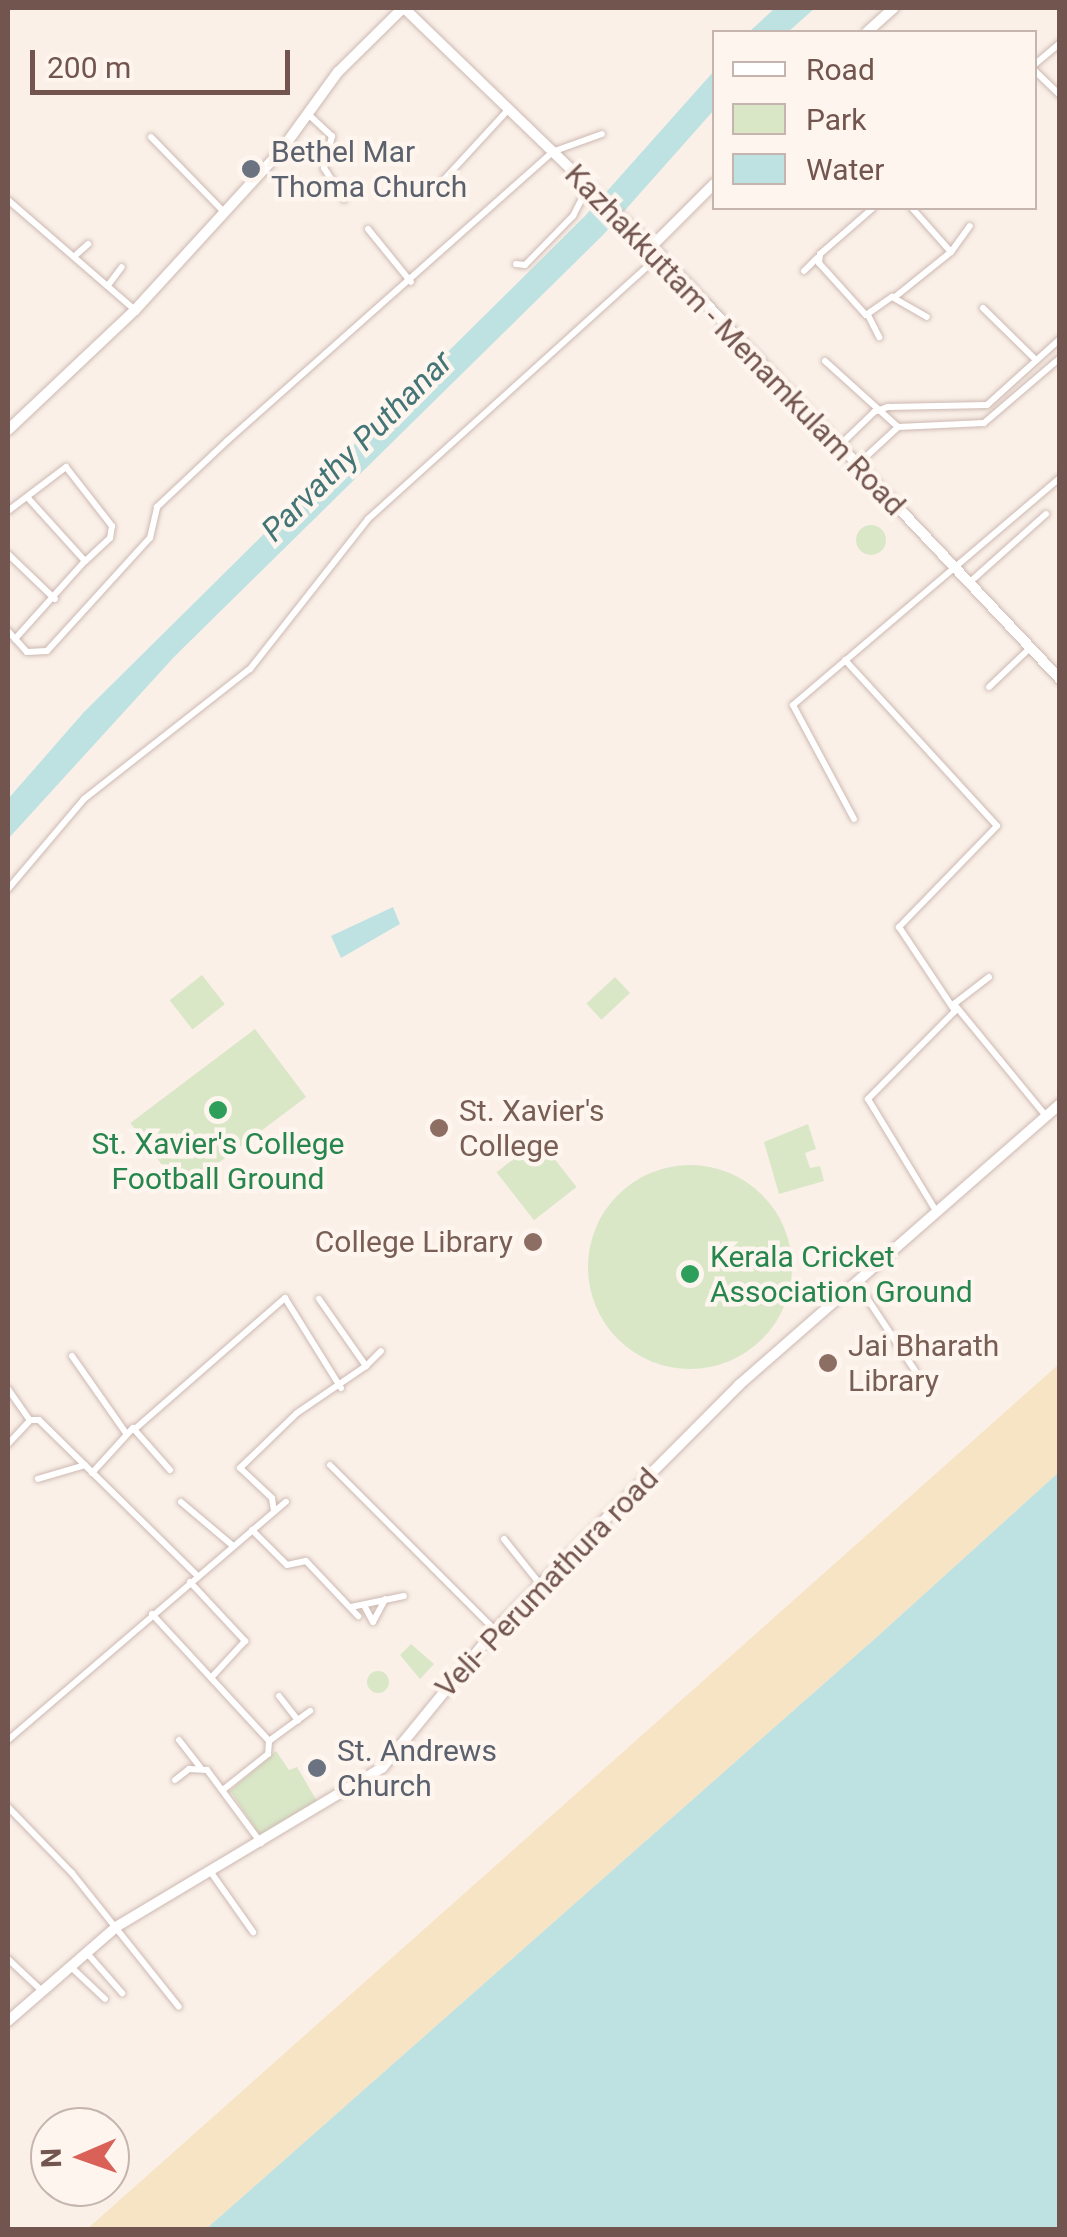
<!DOCTYPE html>
<style>
body{margin:0}
#map{position:relative;width:1067px;height:2237px;overflow:hidden;background:#faf0e8;font-family:Roboto,sans-serif}
div>[style]{position:absolute}
[style*='--x']{left:calc(var(--x)*1px);top:calc(var(--y)*1px);width:calc(var(--w)*1px);rotate:calc(var(--a)*1deg)}
.green>*{inset:0;background:#d9e7c7;transform-origin:0 0}
.round{border-radius:50%}
.sand>*{inset:0;background:#f6e4c5}
.water>*{inset:0;background:#bee2e2}
.roads{filter:drop-shadow(0 0 2px #cdb9b2) drop-shadow(0 0 2px #cdb9b2)}
.street>*{height:6px;margin:-3px;padding:0 3px;transform-origin:3px;border-radius:3px;background:#fff}
.secondary>*{height:10px;margin:-5px;padding:0 5px;transform-origin:5px;border-radius:5px;background:#fff}
.dots>*{width:28px;height:28px;translate:-50% -50%;box-sizing:border-box;border:5px solid #fdf5ee;border-radius:50%}
span{translate:-50% -50%;white-space:nowrap;text-align:center;line-height:1.15;-webkit-text-stroke:9px #fdf5ee;paint-order:stroke}
.worship-label{font-size:30px;color:#5b616d}
.left{translate:0 -50%;text-align:left}
.street-label{font-size:30px;color:#72554e}
.education-label{font-size:30px;color:#785e54}
.right{translate:-100% -50%;text-align:right}
.leisure-label{font-size:30px;color:#27864d}
.water-label{font-size:32px;color:#437576;font-style:italic}
.frame{position:absolute;inset:0;border:10px solid #72554e;pointer-events:none}
.legend{position:absolute;left:712px;top:30px;width:325px;height:180px;box-sizing:border-box;background:#fdf5ee;border:2px solid #c5b5ae;margin:0;padding:12px 18px;list-style:none;font-size:30px;color:#72554e}
.legend li{display:flex;align-items:center;gap:20px;height:50px}
.legend b{width:50px;border:2px solid #c5b5ae}
.north{position:absolute;left:30px;top:2107px;width:100px;height:100px;box-sizing:border-box;background:#fdf5ee;border:2px solid #c5b5ae;border-radius:50%;rotate:268deg;font-size:28px;font-weight:700;line-height:40px;text-align:center;color:#72554e}
.north::after{content:'';display:block;margin:auto;width:35px;height:45px;background:#d96158;clip-path:polygon(50% 0,100% 100%,50% 72%,0 100%)}
.scale{position:absolute;left:30px;top:50px;width:260px;height:45px;box-sizing:border-box;border:5px solid #72554e;border-top:0;padding-left:12px;font-size:30px;line-height:35px;white-space:nowrap;color:#72554e;-webkit-text-stroke:8px #fdf5ee;paint-order:stroke}
</style>
<div id="map">
<div class="green">
<div class="round" style="left:856px;top:525px;width:30px;height:30px"></div>
<div style="left:202px;top:975px;width:37px;height:41px;rotate:52deg"></div>
<div style="left:615px;top:977px;width:22px;height:39px;rotate:47deg"></div>
<div style="left:255px;top:1029px;width:85px;height:156px;rotate:53deg"></div>
<div style="clip-path:polygon(808px 1124px,816px 1149px,805px 1153px,810px 1168px,820px 1166px,824px 1181px,779px 1194px,764px 1142px)"></div>
<div style="left:539px;top:1139px;width:61px;height:54px;rotate:52deg"></div>
<div class="round" style="left:588px;top:1165px;width:204px;height:204px"></div>
<div style="clip-path:polygon(411px 1644px,434px 1664px,420px 1679px,400px 1655px)"></div>
<div class="round" style="left:367px;top:1671px;width:22px;height:22px"></div>
<div style="clip-path:polygon(276px 1751px,289px 1770px,297px 1767px,317px 1801px,261px 1837px,230px 1791px)"></div>
</div>
<div class="sand">
<div style="clip-path:polygon(1059px 1364px,1059px 1472px,878px 1636px,206px 2229px,86px 2230px)"></div>
</div>
<div class="water">
<div style="clip-path:polygon(775px 8px,815px 8px,788px 32px,749px 32px)"></div>
<div style="clip-path:polygon(714px 71px,714px 110px,603px 235px,174px 657px,8px 839px,8px 799px,84px 712px,584px 217px)"></div>
<div style="clip-path:polygon(393px 907px,400px 924px,341px 958px,331px 936px)"></div>
<div style="clip-path:polygon(1059px 1472px,1059px 2229px,206px 2229px,878px 1636px)"></div>
</div>
<div class="roads">
<div class="street">
<div style="--x:1034;--y:65;--w:34;--a:-40"></div>
<div style="--x:1034;--y:70;--w:36;--a:44"></div>
<div style="--x:308;--y:114;--w:33;--a:43"></div>
<div style="--x:332;--y:136;--w:33;--a:104"></div>
<div style="--x:324;--y:168;--w:37;--a:57"></div>
<div style="--x:151;--y:137;--w:102;--a:45.8"></div>
<div style="--x:438;--y:186;--w:103;--a:-47.4"></div>
<div style="--x:8;--y:200;--w:168;--a:40.9"></div>
<div style="--x:873;--y:208;--w:70;--a:139"></div>
<div style="--x:820;--y:254;--w:9;--a:96"></div>
<div style="--x:819;--y:263;--w:70;--a:47.9"></div>
<div style="--x:866;--y:315;--w:32;--a:-35"></div>
<div style="--x:892;--y:297;--w:40;--a:29.7"></div>
<div style="--x:368;--y:229;--w:68;--a:50.9"></div>
<div style="--x:951;--y:252;--w:32;--a:-54"></div>
<div style="--x:77;--y:254;--w:15;--a:-42"></div>
<div style="--x:516;--y:264;--w:9;--a:6"></div>
<div style="--x:525;--y:265;--w:69;--a:-45.6"></div>
<div style="--x:573;--y:216;--w:31;--a:-63"></div>
<div style="--x:804;--y:271;--w:18;--a:-45"></div>
<div style="--x:109;--y:284;--w:21;--a:-53"></div>
<div style="--x:895;--y:297;--w:72;--a:-38.8"></div>
<div style="--x:951;--y:252;--w:59;--a:-131.6"></div>
<div style="--x:983;--y:308;--w:74;--a:44.5"></div>
<div style="--x:868;--y:315;--w:25;--a:63"></div>
<div style="--x:825;--y:361;--w:98;--a:42.1"></div>
<div style="--x:840;--y:445;--w:47;--a:-44.1"></div>
<div style="--x:874;--y:412;--w:15;--a:-20"></div>
<div style="--x:888;--y:407;--w:99;--a:-1.2"></div>
<div style="--x:987;--y:405;--w:98;--a:-42.1"></div>
<div style="--x:857;--y:465;--w:56;--a:-42.8"></div>
<div style="--x:898;--y:427;--w:86;--a:-2.7"></div>
<div style="--x:984;--y:423;--w:100;--a:-40.5"></div>
<div style="--x:8;--y:511;--w:73;--a:-37.2"></div>
<div style="--x:66;--y:467;--w:75;--a:52.1"></div>
<div style="--x:112;--y:526;--w:12;--a:99"></div>
<div style="--x:110;--y:538;--w:34;--a:137"></div>
<div style="--x:8;--y:554;--w:65;--a:43.8"></div>
<div style="--x:970;--y:582;--w:102;--a:-41.8"></div>
<div style="--x:8;--y:631;--w:28;--a:48"></div>
<div style="--x:27;--y:652;--w:20;--a:-3"></div>
<div style="--x:47;--y:651;--w:153;--a:-47.7"></div>
<div style="--x:150;--y:538;--w:32;--a:-77"></div>
<div style="--x:157;--y:507;--w:96;--a:-43.3"></div>
<div style="--x:227;--y:441;--w:435;--a:-41.6"></div>
<div style="--x:552;--y:152;--w:53;--a:-19.8"></div>
<div style="--x:15;--y:639;--w:105;--a:-48.1"></div>
<div style="--x:85;--y:561;--w:85;--a:-132.1"></div>
<div style="--x:845;--y:660;--w:225;--a:47.5"></div>
<div style="--x:997;--y:826;--w:141;--a:134.1"></div>
<div style="--x:899;--y:927;--w:101;--a:56.3"></div>
<div style="--x:955;--y:1011;--w:124;--a:134.7"></div>
<div style="--x:868;--y:1099;--w:131;--a:58.7"></div>
<div style="--x:989;--y:687;--w:57;--a:-43.6"></div>
<div style="--x:854;--y:819;--w:129;--a:-118.2"></div>
<div style="--x:793;--y:705;--w:350;--a:-40.4"></div>
<div style="--x:8;--y:889;--w:118;--a:-49.8"></div>
<div style="--x:84;--y:799;--w:211;--a:-38.1"></div>
<div style="--x:250;--y:669;--w:191;--a:-51.8"></div>
<div style="--x:368;--y:519;--w:392;--a:-42.1"></div>
<div style="--x:989;--y:977;--w:44;--a:142.4"></div>
<div style="--x:954;--y:1004;--w:145;--a:50.6"></div>
<div style="--x:857;--y:1283;--w:107;--a:56.5"></div>
<div style="--x:72;--y:1356;--w:94;--a:55"></div>
<div style="--x:366;--y:1366;--w:21;--a:-45"></div>
<div style="--x:8;--y:1389;--w:38;--a:55"></div>
<div style="--x:136;--y:1428;--w:198;--a:-41.1"></div>
<div style="--x:285;--y:1298;--w:106;--a:58.1"></div>
<div style="--x:8;--y:1444;--w:33;--a:-47"></div>
<div style="--x:30;--y:1420;--w:9;--a:0"></div>
<div style="--x:39;--y:1420;--w:223;--a:44.5"></div>
<div style="--x:330;--y:1465;--w:233;--a:45"></div>
<div style="--x:92;--y:1473;--w:61;--a:-47.7"></div>
<div style="--x:133;--y:1428;--w:56;--a:48.6"></div>
<div style="--x:38;--y:1479;--w:49;--a:-16.6"></div>
<div style="--x:181;--y:1502;--w:68;--a:40.2"></div>
<div style="--x:274;--y:1511;--w:13;--a:-99"></div>
<div style="--x:272;--y:1498;--w:44;--a:-136.8"></div>
<div style="--x:240;--y:1468;--w:79;--a:-44"></div>
<div style="--x:297;--y:1413;--w:83;--a:-34.3"></div>
<div style="--x:366;--y:1366;--w:82;--a:-125"></div>
<div style="--x:252;--y:1530;--w:49;--a:45"></div>
<div style="--x:287;--y:1565;--w:19;--a:-12"></div>
<div style="--x:306;--y:1561;--w:76;--a:46.6"></div>
<div style="--x:504;--y:1539;--w:58;--a:51.3"></div>
<div style="--x:190;--y:1582;--w:81;--a:47"></div>
<div style="--x:245;--y:1641;--w:50;--a:132.6"></div>
<div style="--x:351;--y:1607;--w:54;--a:-11.7"></div>
<div style="--x:365;--y:1607;--w:17;--a:62"></div>
<div style="--x:373;--y:1622;--w:26;--a:-62"></div>
<div style="--x:152;--y:1614;--w:173;--a:47.3"></div>
<div style="--x:269;--y:1741;--w:13;--a:94"></div>
<div style="--x:268;--y:1754;--w:56;--a:141.5"></div>
<div style="--x:279;--y:1696;--w:31;--a:52"></div>
<div style="--x:8;--y:1740;--w:366;--a:-40.6"></div>
<div style="--x:179;--y:1740;--w:34;--a:52"></div>
<div style="--x:269;--y:1741;--w:51;--a:-36.2"></div>
<div style="--x:175;--y:1780;--w:18;--a:-38"></div>
<div style="--x:189;--y:1769;--w:18;--a:3"></div>
<div style="--x:207;--y:1770;--w:91;--a:53.5"></div>
<div style="--x:8;--y:1807;--w:92;--a:45.9"></div>
<div style="--x:72;--y:1873;--w:171;--a:51.4"></div>
<div style="--x:210;--y:1871;--w:75;--a:54.8"></div>
<div style="--x:86;--y:1952;--w:55;--a:48.7"></div>
<div style="--x:8;--y:1959;--w:44;--a:43.2"></div>
<div style="--x:70;--y:1966;--w:48;--a:43.3"></div>
</div>
<div class="secondary">
<div style="--x:404;--y:8;--w:356;--a:44"></div>
<div style="--x:660;--y:255;--w:583;--a:46.67"></div>
<div style="--x:867;--y:32;--w:36;--a:-42"></div>
<div style="--x:651;--y:247;--w:89;--a:-45"></div>
<div style="--x:8;--y:430;--w:175;--a:-43.4"></div>
<div style="--x:135;--y:310;--w:214;--a:-47.5"></div>
<div style="--x:280;--y:152;--w:99;--a:-54.1"></div>
<div style="--x:338;--y:72;--w:91;--a:-44.6"></div>
<div style="--x:8;--y:2021;--w:143;--a:-41"></div>
<div style="--x:116;--y:1927;--w:310;--a:-30.9"></div>
<div style="--x:382;--y:1768;--w:178;--a:-50.7"></div>
<div style="--x:495;--y:1630;--w:346;--a:-45.1"></div>
<div style="--x:739;--y:1385;--w:427;--a:-41.2"></div>
</div>
</div>
<div class="dots">
<div style="left:251px;top:169px;background:#6b7280"></div>
<div style="left:218px;top:1110px;background:#2e9e5b"></div>
<div style="left:439px;top:1128px;background:#8d6e63"></div>
<div style="left:533px;top:1242px;background:#8d6e63"></div>
<div style="left:690px;top:1274px;background:#2e9e5b"></div>
<div style="left:828px;top:1363px;background:#8d6e63"></div>
<div style="left:317px;top:1768px;background:#6b7280"></div>
</div>
<div class="worship-label">
<span class="left" style="left:271px;top:169px">Bethel Mar<br>Thoma Church</span>
<span class="left" style="left:337px;top:1768px">St. Andrews<br>Church</span>
</div>
<div class="street-label">
<span style="left:735px;top:340px;rotate:46deg">Kazhakkuttam - Menamkulam Road</span>
<span style="left:547px;top:1583px;rotate:-46deg">Veli- Perumathura road</span>
</div>
<div class="education-label">
<span class="left" style="left:459px;top:1128px">St. Xavier's<br>College</span>
<span class="right" style="left:513px;top:1242px">College Library</span>
<span class="left" style="left:848px;top:1363px">Jai Bharath<br>Library</span>
</div>
<div class="leisure-label">
<span style="left:218px;top:1161px">St. Xavier's College<br>Football Ground</span>
<span class="left" style="left:710px;top:1274px">Kerala Cricket<br>Association Ground</span>
</div>
<div class="water-label">
<span style="left:357px;top:446px;rotate:-45deg">Parvathy Puthanar</span>
</div>
<div class="frame"></div>
<ul class="legend">
<li><b style="height:12px;background:#fff"></b>Road</li>
<li><b style="height:28px;background:#d9e7c7"></b>Park</li>
<li><b style="height:28px;background:#bee2e2"></b>Water</li>
</ul>
<div class="north">N</div>
<div class="scale">200 m</div>
</div>
